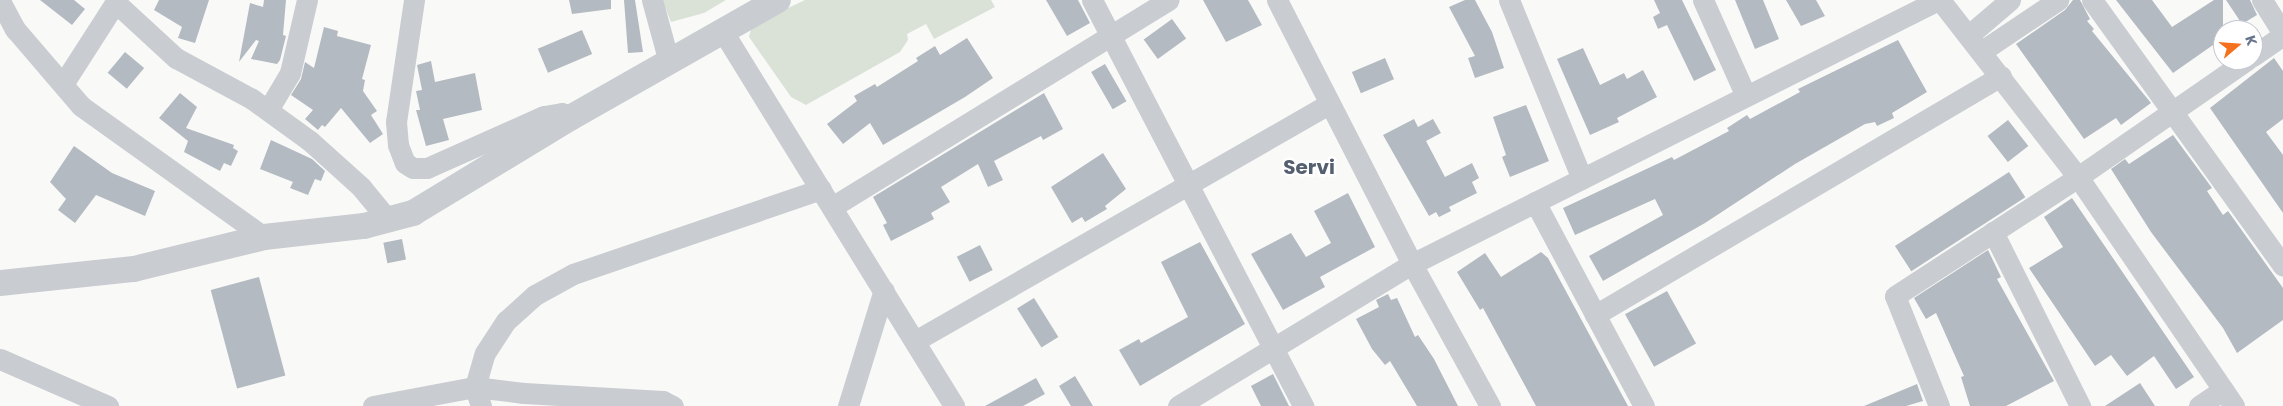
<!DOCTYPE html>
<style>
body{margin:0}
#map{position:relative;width:2283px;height:406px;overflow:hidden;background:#f9faf7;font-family:Poppins,sans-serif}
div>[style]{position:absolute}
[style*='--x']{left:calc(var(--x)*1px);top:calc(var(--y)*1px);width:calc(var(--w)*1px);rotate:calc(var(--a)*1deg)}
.green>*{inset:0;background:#dae2d8}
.building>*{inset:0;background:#b4bac2;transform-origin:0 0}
.minor>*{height:21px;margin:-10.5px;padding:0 10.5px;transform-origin:10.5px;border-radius:10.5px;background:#c9ccd1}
.tertiary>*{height:26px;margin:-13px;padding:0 13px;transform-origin:13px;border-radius:13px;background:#c9ccd1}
span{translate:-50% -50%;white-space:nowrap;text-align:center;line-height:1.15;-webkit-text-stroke:5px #fff;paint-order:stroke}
.district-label{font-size:20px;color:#545f6f;font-weight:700}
.north{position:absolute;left:2213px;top:20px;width:50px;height:50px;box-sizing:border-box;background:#fff;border:1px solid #c2c7d1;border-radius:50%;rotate:72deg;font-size:14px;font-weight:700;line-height:20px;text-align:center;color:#66748b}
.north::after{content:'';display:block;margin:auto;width:18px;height:22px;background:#f4721d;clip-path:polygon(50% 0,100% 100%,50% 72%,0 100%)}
</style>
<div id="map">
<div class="green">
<div style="clip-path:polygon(662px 0,726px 0,704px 13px,671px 22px)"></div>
<div style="clip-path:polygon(805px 0,991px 0,995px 7px,934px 39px,926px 24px,907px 34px,908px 40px,900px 52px,806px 105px,791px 97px,749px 37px,752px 25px)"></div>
</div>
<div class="building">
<div style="clip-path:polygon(40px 0,74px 0,85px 9px,72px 25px)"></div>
<div style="clip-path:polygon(159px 0,209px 0,195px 43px,178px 38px,182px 27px,154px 10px)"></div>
<div style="clip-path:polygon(264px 0,286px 0,283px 35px,286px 36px,280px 60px,277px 64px,251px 59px,259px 41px,256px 40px,239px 62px,250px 3px,263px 7px)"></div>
<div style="clip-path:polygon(569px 0,611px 0,611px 9px,572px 14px)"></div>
<div style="clip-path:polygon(624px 0,635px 0,643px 52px,628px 53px)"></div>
<div style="clip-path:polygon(1046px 0,1078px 0,1090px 23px,1067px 36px)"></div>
<div style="clip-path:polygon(1203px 0,1248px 0,1262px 25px,1226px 42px)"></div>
<div style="clip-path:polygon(1465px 0,1475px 0,1492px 32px,1504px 68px,1475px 78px,1468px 58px,1475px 56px,1449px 7px)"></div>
<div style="clip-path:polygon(1654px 0,1682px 0,1716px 70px,1694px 81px,1667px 25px,1658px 29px,1653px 17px,1660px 13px)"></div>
<div style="clip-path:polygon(1735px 0,1763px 0,1779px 39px,1755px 49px)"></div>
<div style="clip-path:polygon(1786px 0,1816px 0,1825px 16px,1801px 26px)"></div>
<div style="clip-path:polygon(2073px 0,2080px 0,2090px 19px,2087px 21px,2094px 29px,2092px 31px,2151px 103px,2121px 125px,2116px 118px,2084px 139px,2016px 44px,2065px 10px)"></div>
<div style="clip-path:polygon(2116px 0,2152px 0,2172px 27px,2214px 0,2223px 0,2223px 38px,2173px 73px)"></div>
<div style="clip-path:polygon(2226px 0,2250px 0,2257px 15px,2242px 24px)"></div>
<div style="left:1172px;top:19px;width:24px;height:35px;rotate:54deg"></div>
<div style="clip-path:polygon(324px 27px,338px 31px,337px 36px,371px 45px,362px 79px,365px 80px,363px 91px,377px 111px,371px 115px,383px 134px,370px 143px,341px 108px,325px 127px,322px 125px,318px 130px,305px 119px,313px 110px,291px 95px,301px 79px,305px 62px,314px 68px)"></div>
<div style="left:582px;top:30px;width:26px;height:48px;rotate:67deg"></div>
<div style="clip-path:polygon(967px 38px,993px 78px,965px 97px,883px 145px,870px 123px,843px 144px,827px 124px,857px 101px,854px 96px,875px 84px,877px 87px,918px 61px,916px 58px,935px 46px,940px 55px)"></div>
<div style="clip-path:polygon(1898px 40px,1927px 92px,1892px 113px,1894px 118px,1877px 126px,1875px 122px,1865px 124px,1795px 164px,1705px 223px,1603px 281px,1589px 256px,1663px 215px,1655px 199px,1575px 235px,1563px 208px,1672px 157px,1674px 160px,1729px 131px,1727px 128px,1747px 115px,1750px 119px,1800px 92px,1798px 89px)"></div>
<div style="clip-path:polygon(1583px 48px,1600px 85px,1624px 73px,1627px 79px,1643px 70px,1657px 97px,1617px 118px,1619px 122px,1590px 135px,1557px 59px)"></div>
<div style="left:125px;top:52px;width:25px;height:27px;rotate:40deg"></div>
<div style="left:1385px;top:58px;width:23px;height:36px;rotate:67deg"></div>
<div style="clip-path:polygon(2274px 58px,2283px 71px,2283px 119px,2266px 132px,2283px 155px,2283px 213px,2210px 108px)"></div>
<div style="clip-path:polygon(431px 61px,435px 82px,475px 73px,482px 110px,443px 119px,449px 140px,426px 146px,416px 110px,420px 110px,416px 91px,422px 90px,417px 65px)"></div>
<div style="left:1105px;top:64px;width:43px;height:16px;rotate:60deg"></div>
<div style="clip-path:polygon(180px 93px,197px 107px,186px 128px,234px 145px,233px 148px,238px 151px,231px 166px,224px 163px,220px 171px,184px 152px,188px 141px,159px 118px)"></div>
<div style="clip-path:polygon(1044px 93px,1063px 129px,1043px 140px,1041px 136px,994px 161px,1003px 180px,988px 187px,978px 164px,941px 187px,950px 202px,931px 213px,934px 219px,891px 241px,883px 225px,887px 223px,873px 197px)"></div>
<div style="clip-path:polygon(1526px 105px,1549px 161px,1510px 177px,1502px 157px,1506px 155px,1493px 117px)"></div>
<div style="clip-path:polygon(1414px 119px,1418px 127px,1433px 119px,1441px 133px,1426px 141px,1445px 177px,1472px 163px,1479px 178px,1472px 182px,1477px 193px,1449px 207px,1451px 211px,1439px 217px,1436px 212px,1429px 216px,1383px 135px)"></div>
<div style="left:2008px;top:120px;width:33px;height:26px;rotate:52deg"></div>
<div style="clip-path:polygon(2173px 135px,2212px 188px,2207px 191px,2223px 215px,2228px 211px,2283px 288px,2283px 320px,2237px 353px,2223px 328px,2151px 232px,2111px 169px,2125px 159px,2129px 164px)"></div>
<div style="clip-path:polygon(271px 140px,312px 159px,325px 171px,321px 181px,315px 179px,308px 195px,290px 188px,293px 182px,260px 169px)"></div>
<div style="clip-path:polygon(74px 146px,112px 173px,155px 191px,145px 216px,96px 195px,75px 223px,58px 210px,66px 199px,50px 182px)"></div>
<div style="clip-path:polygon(1103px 153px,1126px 189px,1105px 206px,1107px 209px,1085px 222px,1082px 217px,1072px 223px,1051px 187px)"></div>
<div style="left:2009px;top:172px;width:30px;height:136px;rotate:57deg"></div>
<div style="clip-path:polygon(1348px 193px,1375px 247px,1320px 277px,1325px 287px,1283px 310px,1251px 254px,1291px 233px,1306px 257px,1331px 243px,1314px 211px)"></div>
<div style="clip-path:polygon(2072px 198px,2194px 377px,2176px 389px,2154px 356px,2127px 376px,2111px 355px,2095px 366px,2029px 268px,2063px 247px,2044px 217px)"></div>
<div style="left:402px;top:239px;width:21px;height:19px;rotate:79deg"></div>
<div style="clip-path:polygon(1200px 242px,1245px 324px,1140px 386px,1119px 350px,1139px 339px,1141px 343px,1188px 317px,1161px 262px)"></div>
<div style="left:980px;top:245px;width:28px;height:26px;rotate:63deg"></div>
<div style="clip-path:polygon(1988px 250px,2001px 277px,1997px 279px,2054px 381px,2006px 406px,1970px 406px,1961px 377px,1964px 376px,1936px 313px,1926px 319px,1914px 298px)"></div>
<div style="clip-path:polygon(1541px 252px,1548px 258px,1628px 406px,1536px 406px,1483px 308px,1480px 310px,1457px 272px,1485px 253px,1501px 277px)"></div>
<div style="left:259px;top:277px;width:102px;height:50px;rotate:75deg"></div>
<div style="left:1667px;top:291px;width:60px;height:48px;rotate:61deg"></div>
<div style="clip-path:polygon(1388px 294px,1391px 300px,1397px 298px,1415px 337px,1418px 335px,1434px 359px,1458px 406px,1417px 406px,1390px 361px,1385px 365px,1372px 349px,1356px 319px,1379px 307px,1376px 300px)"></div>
<div style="left:1034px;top:298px;width:46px;height:20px;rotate:58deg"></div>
<div style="clip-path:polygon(1273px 374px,1289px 406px,1261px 406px,1251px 386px)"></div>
<div style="clip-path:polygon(1075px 376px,1093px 406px,1071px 406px,1059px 386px)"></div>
<div style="clip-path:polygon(1036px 378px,1045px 394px,1023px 406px,985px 406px)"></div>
<div style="clip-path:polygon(2140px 383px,2155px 406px,2105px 406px)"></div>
<div style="clip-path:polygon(1917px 384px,1923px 401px,1906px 406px,1864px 406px)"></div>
</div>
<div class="minor">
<div style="--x:414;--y:0;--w:123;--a:98.4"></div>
<div style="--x:396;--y:122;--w:23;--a:85"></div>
<div style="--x:398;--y:145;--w:19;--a:69"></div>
<div style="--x:405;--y:163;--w:9;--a:32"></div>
<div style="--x:413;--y:168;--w:14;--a:0"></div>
<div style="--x:427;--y:168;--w:128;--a:-24"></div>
<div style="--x:544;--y:116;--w:18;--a:-9"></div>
<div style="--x:562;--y:113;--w:9;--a:32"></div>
<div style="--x:652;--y:0;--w:64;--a:74.7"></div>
<div style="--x:1092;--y:0;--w:458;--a:62.5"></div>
<div style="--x:1277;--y:0;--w:297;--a:62.9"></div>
<div style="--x:1412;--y:264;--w:162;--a:61.2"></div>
<div style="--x:1509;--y:0;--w:193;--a:67.8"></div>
<div style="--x:1703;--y:0;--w:105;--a:65.9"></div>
<div style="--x:1940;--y:0;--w:224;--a:52.1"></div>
<div style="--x:2078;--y:177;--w:277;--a:55.7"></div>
<div style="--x:2092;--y:0;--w:327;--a:54.3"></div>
<div style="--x:2262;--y:0;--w:40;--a:58"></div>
<div style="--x:0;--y:1;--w:32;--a:62"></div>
<div style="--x:15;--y:29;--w:101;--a:49.4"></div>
<div style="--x:81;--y:106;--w:225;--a:35.6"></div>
<div style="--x:115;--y:2;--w:83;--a:42.6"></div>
<div style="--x:176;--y:58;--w:86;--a:28.3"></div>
<div style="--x:252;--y:99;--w:72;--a:35.9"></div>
<div style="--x:310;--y:141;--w:69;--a:42"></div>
<div style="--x:361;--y:187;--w:44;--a:50.5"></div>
<div style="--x:722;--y:30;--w:442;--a:58.3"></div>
<div style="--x:1969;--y:35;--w:54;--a:-40.5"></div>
<div style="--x:1982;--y:51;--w:92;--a:-33.9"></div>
<div style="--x:2253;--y:56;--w:37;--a:-35"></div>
<div style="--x:63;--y:84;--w:100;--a:-57.3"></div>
<div style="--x:268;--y:110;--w:43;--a:-59.3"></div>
<div style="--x:290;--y:73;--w:75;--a:-76.9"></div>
<div style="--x:1535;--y:202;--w:231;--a:61.9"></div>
<div style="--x:832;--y:207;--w:395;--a:-31.6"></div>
<div style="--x:1993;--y:232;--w:195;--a:63.4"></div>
<div style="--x:1595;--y:315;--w:471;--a:-30.5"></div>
<div style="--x:915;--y:341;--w:477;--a:-29.8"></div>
<div style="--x:0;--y:359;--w:118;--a:23.5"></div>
<div style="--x:373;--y:406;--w:104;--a:-10.6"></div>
<div style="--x:475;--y:387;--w:49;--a:7"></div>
<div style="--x:524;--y:393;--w:139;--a:3.3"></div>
<div style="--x:663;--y:401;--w:11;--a:27"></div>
<div style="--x:481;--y:406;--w:20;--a:-108"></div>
<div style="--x:475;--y:387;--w:35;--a:-74"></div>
<div style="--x:485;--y:353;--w:38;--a:-57"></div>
<div style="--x:506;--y:321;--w:39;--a:-42"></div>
<div style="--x:535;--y:295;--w:43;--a:-28.9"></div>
<div style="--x:573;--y:274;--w:262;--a:-18.9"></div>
<div style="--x:848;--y:406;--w:121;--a:-72.8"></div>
<div style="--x:1178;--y:406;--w:274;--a:-31.3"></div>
<div style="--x:1412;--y:264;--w:589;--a:-26.65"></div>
<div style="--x:1939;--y:406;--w:118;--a:-111.8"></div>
<div style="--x:1895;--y:296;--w:218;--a:-33"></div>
<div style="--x:2078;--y:177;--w:206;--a:-34.7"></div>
<div style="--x:2199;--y:406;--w:29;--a:-34"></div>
</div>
<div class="tertiary">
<div style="--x:0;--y:283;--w:135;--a:-6"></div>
<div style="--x:134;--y:269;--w:134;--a:-13.8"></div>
<div style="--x:264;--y:237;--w:101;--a:-6.3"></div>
<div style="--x:364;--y:226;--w:51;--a:-14.9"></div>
<div style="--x:413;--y:213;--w:184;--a:-31.2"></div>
<div style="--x:570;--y:118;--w:239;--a:-29.6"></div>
</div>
<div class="district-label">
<span style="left:1309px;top:167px">Servi</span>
</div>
<div class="north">K</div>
</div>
